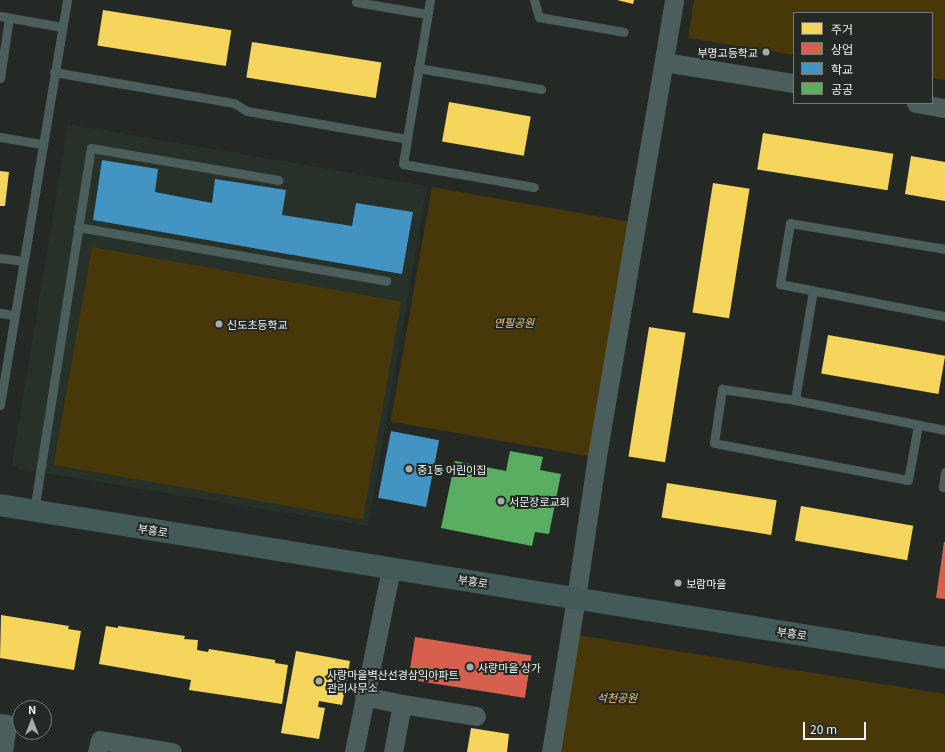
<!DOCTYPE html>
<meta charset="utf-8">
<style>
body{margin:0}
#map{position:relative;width:945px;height:752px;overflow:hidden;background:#242926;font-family:Georgia,"Noto Sans KR",serif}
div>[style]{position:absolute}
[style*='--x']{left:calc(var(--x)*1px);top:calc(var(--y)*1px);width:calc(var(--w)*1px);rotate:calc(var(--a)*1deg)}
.built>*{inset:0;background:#263129}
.green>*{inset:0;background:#483708;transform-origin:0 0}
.homes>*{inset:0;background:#f6d55c;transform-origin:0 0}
.shops>*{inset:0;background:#d6604d;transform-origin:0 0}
.schools>*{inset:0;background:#4393c3;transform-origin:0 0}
.public>*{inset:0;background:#5aae61}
.lane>*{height:9px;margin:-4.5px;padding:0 4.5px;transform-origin:4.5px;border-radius:4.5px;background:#4c5e5c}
.street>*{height:19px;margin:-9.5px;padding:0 9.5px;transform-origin:9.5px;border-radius:9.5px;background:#4c5e5c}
.secondary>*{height:22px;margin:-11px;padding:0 11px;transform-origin:11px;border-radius:11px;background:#425b59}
.dots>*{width:11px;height:11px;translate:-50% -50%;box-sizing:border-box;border:2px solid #232a25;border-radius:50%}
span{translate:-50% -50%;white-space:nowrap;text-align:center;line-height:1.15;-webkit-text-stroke:4px #232a25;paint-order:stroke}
.poi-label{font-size:11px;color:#eff3f0}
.right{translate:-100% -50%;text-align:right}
.left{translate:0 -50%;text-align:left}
.park-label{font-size:11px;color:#efc773;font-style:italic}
.street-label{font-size:11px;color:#eff3f0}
.legend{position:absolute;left:793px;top:12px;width:140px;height:92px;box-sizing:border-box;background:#232a25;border:1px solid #757a76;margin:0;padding:5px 7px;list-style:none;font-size:12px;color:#eff3f0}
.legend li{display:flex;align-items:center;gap:8px;height:20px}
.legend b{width:20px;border:1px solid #757a76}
.north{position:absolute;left:12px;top:700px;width:40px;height:40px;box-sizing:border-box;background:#232a25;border:1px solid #757a76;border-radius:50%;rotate:0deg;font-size:11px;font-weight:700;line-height:16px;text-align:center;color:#eff3f0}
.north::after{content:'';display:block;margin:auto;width:14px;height:18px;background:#a8aca9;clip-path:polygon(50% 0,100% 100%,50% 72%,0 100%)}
.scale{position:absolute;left:803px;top:722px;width:63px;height:18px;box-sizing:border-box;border:2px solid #eff3f0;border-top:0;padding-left:5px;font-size:12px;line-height:14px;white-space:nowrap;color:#eff3f0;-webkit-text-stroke:3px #232a25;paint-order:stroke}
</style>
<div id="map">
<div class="built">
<div style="clip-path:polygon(68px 124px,427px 186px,368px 526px,19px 469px,12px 463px)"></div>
</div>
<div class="green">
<div style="clip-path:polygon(694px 0,945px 0,945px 80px,932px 78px,932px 13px,794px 13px,794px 55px,688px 38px)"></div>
<div style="left:432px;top:187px;width:208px;height:238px;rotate:10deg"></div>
<div style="left:92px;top:247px;width:314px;height:221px;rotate:10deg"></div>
<div style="clip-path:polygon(571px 634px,945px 694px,945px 752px,551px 752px)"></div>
</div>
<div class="homes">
<div style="clip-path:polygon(617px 0,634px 0,633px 4px)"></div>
<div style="left:103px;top:10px;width:130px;height:36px;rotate:9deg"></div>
<div style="left:252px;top:42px;width:131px;height:36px;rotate:9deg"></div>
<div style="left:449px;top:102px;width:83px;height:40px;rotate:10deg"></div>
<div style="left:763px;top:133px;width:132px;height:37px;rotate:9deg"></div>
<div style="clip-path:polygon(911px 156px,945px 162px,945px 201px,905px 194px)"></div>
<div style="clip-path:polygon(0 171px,9px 172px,5px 206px,0 206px)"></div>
<div style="left:713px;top:183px;width:37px;height:131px;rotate:9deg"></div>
<div style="left:649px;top:327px;width:37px;height:131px;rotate:9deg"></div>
<div style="left:828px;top:335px;width:119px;height:39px;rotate:10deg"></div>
<div style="left:667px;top:483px;width:111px;height:35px;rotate:9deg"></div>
<div style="left:801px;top:506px;width:114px;height:35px;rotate:10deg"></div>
<div style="clip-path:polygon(1px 615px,69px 626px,68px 629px,81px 631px,74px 670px,0 658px)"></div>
<div style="clip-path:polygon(106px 626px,118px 628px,118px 626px,185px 636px,184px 639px,198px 640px,197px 650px,208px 652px,209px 649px,275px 660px,275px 663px,288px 665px,282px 704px,189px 690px,191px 680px,99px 664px)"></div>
<div style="clip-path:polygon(296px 651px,350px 661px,342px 705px,319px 701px,318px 707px,325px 708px,319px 739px,281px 733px)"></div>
<div style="clip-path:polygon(471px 728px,509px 734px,507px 752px,467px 752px)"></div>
</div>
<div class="shops">
<div style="clip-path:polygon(944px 542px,945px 542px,945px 599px,936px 598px)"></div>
<div style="left:415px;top:637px;width:118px;height:43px;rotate:9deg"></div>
</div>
<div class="schools">
<div style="clip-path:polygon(102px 160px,158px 169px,155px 192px,212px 203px,215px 179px,286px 190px,282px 215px,352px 226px,356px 203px,413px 212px,402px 274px,93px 220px)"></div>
<div style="left:391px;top:431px;width:49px;height:68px;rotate:11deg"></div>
</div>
<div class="public">
<div style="clip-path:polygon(510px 451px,543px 457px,540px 470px,561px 474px,549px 534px,535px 532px,532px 546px,441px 528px,455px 461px,506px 471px)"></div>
</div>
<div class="lane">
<div style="--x:534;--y:0;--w:18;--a:74"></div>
<div style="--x:539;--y:17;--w:86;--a:10"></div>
<div style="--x:356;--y:2;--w:72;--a:9.6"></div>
<div style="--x:0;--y:16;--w:63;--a:10.1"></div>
<div style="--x:418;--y:68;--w:125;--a:9.7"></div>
<div style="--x:54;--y:72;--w:183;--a:9.8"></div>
<div style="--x:234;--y:103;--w:15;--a:32"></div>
<div style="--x:247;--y:111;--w:162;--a:9.9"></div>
<div style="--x:407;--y:139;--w:25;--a:99"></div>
<div style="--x:403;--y:164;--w:133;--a:10"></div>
<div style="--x:0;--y:78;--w:61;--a:-81.5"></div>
<div style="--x:0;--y:137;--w:43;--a:9.5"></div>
<div style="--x:407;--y:139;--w:141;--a:-80.6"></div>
<div style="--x:78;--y:227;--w:313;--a:9.9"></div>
<div style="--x:945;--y:249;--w:157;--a:-170.5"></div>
<div style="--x:790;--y:223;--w:62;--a:99.3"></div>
<div style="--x:780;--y:284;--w:168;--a:11"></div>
<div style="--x:0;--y:258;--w:23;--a:7"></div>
<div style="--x:0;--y:313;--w:13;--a:9"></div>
<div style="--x:795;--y:400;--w:111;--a:-80.7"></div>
<div style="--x:0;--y:405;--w:411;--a:-80.6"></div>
<div style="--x:918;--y:425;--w:56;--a:100.3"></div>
<div style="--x:908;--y:480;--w:197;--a:-169.2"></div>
<div style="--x:714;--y:443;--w:55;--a:-81.6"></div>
<div style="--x:722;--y:389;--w:74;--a:8.6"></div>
<div style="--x:795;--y:400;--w:153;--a:11.3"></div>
<div style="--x:945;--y:472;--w:15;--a:98"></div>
<div style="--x:943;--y:487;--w:2;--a:0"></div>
<div style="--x:34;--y:511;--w:367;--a:-81.1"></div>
<div style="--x:91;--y:148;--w:190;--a:9.7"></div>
</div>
<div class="street">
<div style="--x:664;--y:62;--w:132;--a:9.2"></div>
<div style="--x:916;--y:103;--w:29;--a:10"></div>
<div style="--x:364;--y:696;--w:39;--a:12"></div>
<div style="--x:402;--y:704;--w:49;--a:100.6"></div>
<div style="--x:402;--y:704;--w:75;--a:9.2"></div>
<div style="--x:0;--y:723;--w:7;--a:8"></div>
<div style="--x:7;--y:724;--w:28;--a:98"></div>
<div style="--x:97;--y:752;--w:12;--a:-76"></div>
<div style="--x:100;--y:740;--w:73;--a:9.5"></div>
<div style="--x:354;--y:752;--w:188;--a:-78.6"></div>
<div style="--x:551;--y:752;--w:156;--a:-80.8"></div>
<div style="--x:576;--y:598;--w:144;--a:-81.6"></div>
<div style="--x:597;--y:456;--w:462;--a:-80.4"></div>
</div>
<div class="secondary">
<div style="--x:0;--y:505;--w:957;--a:9.2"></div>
</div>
<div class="dots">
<div style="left:766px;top:52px;background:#a8aca9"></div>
<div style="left:219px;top:324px;background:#a8aca9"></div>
<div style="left:409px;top:469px;background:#a8aca9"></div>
<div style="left:501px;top:501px;background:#a8aca9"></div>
<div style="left:678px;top:583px;background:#a8aca9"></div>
<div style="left:470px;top:667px;background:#a8aca9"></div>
<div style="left:319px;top:681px;background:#a8aca9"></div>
</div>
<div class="poi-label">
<span class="right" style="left:758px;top:52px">부명고등학교</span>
<span class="left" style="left:227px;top:324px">신도초등학교</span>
<span class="left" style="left:417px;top:469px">중1동 어린이집</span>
<span class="left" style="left:509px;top:501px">서문장로교회</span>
<span class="left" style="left:686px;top:583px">보람마을</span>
<span class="left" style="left:478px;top:667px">사랑마을 상가</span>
<span class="left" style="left:327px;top:681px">사랑마을벽산선경삼익아파트<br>관리사무소</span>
</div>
<div class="park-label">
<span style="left:514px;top:322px">연필공원</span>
<span style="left:617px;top:697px">석천공원</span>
</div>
<div class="street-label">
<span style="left:153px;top:530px;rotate:9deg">부흥로</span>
<span style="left:473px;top:581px;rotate:9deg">부흥로</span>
<span style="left:792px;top:633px;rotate:9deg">부흥로</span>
</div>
<ul class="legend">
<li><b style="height:11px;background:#f6d55c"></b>주거</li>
<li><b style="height:11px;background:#d6604d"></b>상업</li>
<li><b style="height:11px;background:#4393c3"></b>학교</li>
<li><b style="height:11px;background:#5aae61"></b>공공</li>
</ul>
<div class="north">N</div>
<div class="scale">20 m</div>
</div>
